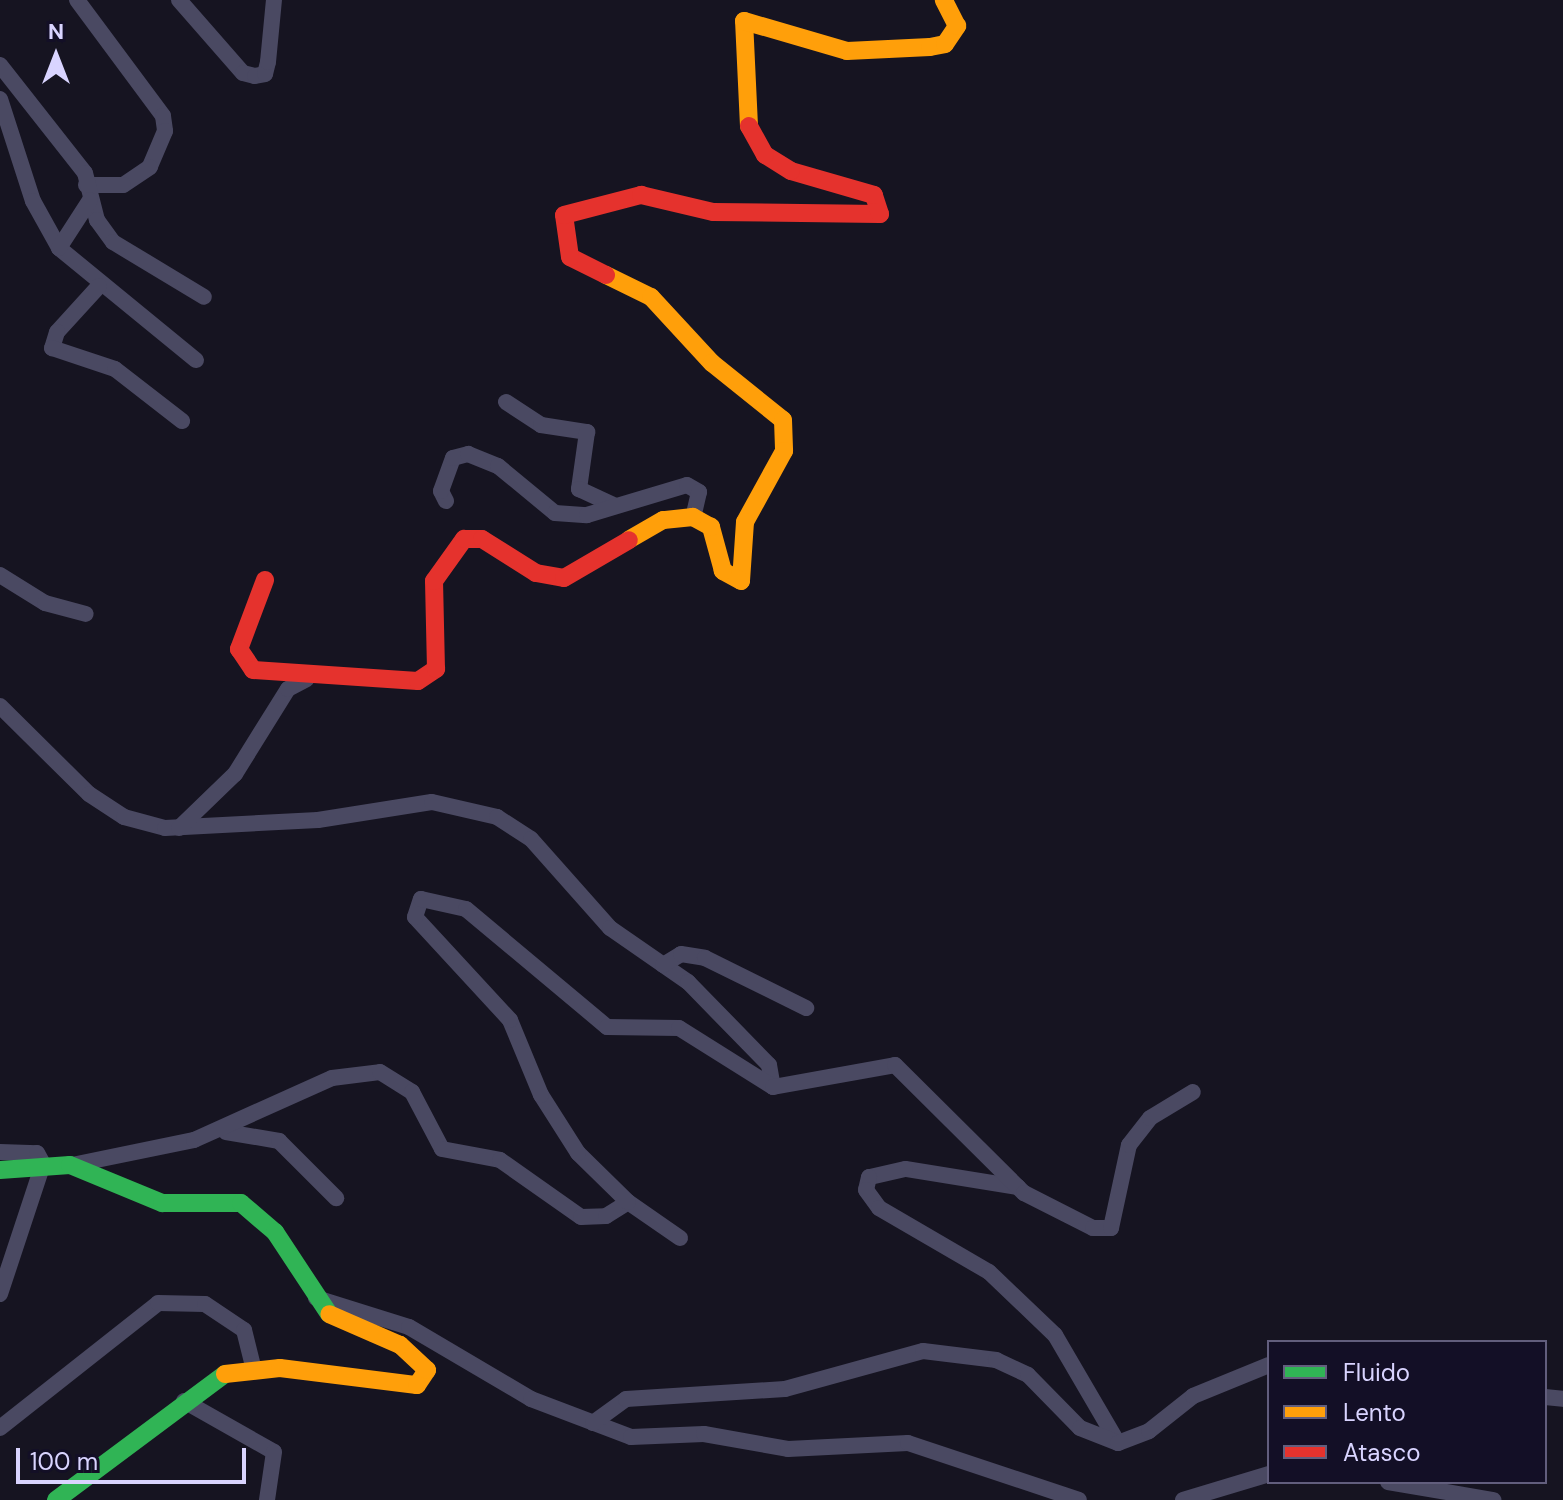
<!DOCTYPE html>
<style>
body{margin:0}
#map{position:relative;width:1563px;height:1500px;overflow:hidden;background:#161421;font-family:"DM Sans",sans-serif}
div>[style]{position:absolute}
[style*='--x']{left:calc(var(--x)*1px);top:calc(var(--y)*1px);width:calc(var(--w)*1px);rotate:calc(var(--a)*1deg)}
.street>*{height:16px;margin:-8px;padding:0 8px;transform-origin:8px;border-radius:8px;background:#4a4962}
.fast>*{height:18px;margin:-9px;padding:0 9px;transform-origin:9px;border-radius:9px;background:#30b455}
.slow>*{height:18px;margin:-9px;padding:0 9px;transform-origin:9px;border-radius:9px;background:#ff9f0a}
.jam>*{height:18px;margin:-9px;padding:0 9px;transform-origin:9px;border-radius:9px;background:#e5322d}
span{translate:-50% -50%;white-space:nowrap;text-align:center;line-height:1.15;-webkit-text-stroke:6px #130f26;paint-order:stroke}
.legend{position:absolute;left:1267px;top:1340px;width:280px;height:144px;box-sizing:border-box;background:#130f26;border:2px solid #625e7d;margin:0;padding:10px 14px;list-style:none;font-size:24px;color:#d9d4ff}
.legend li{display:flex;align-items:center;gap:16px;height:40px}
.legend b{width:40px;border:2px solid #625e7d}
.north{position:absolute;left:16px;top:16px;width:80px;height:80px;-webkit-text-stroke:6px #130f26;paint-order:stroke;rotate:0deg;font-size:22px;font-weight:700;line-height:32px;text-align:center;color:#d9d4ff}
.north::after{content:'';display:block;margin:auto;width:28px;height:36px;background:#d9d4ff;clip-path:polygon(50% 0,100% 100%,50% 72%,0 100%)}
.scale{position:absolute;left:16px;top:1448px;width:230px;height:36px;box-sizing:border-box;border:4px solid #d9d4ff;border-top:0;padding-left:10px;font-size:24px;line-height:28px;white-space:nowrap;color:#d9d4ff;-webkit-text-stroke:6px #130f26;paint-order:stroke}
</style>
<div id="map">
<div class="street">
<div style="--x:77;--y:0;--w:144;--a:53.4"></div>
<div style="--x:163;--y:116;--w:15;--a:82"></div>
<div style="--x:165;--y:131;--w:39;--a:113"></div>
<div style="--x:150;--y:167;--w:32;--a:146"></div>
<div style="--x:123;--y:185;--w:37;--a:180"></div>
<div style="--x:179;--y:0;--w:97;--a:48.8"></div>
<div style="--x:243;--y:73;--w:12;--a:14"></div>
<div style="--x:255;--y:76;--w:10;--a:-11"></div>
<div style="--x:265;--y:74;--w:12;--a:-76"></div>
<div style="--x:268;--y:62;--w:62;--a:-84.5"></div>
<div style="--x:0;--y:65;--w:137;--a:51.8"></div>
<div style="--x:85;--y:173;--w:49;--a:75.7"></div>
<div style="--x:97;--y:220;--w:27;--a:54"></div>
<div style="--x:113;--y:242;--w:106;--a:31.1"></div>
<div style="--x:0;--y:99;--w:107;--a:72.1"></div>
<div style="--x:33;--y:201;--w:54;--a:61"></div>
<div style="--x:59;--y:248;--w:177;--a:39.3"></div>
<div style="--x:59;--y:248;--w:57;--a:-57.1"></div>
<div style="--x:99;--y:286;--w:62;--a:132.4"></div>
<div style="--x:57;--y:332;--w:17;--a:107"></div>
<div style="--x:52;--y:348;--w:66;--a:18.4"></div>
<div style="--x:115;--y:369;--w:85;--a:37.8"></div>
<div style="--x:506;--y:402;--w:42;--a:33.3"></div>
<div style="--x:541;--y:425;--w:47;--a:8.7"></div>
<div style="--x:587;--y:432;--w:58;--a:98"></div>
<div style="--x:579;--y:489;--w:38;--a:25"></div>
<div style="--x:446;--y:501;--w:11;--a:-117"></div>
<div style="--x:441;--y:491;--w:35;--a:-70"></div>
<div style="--x:453;--y:458;--w:16;--a:-15"></div>
<div style="--x:468;--y:454;--w:32;--a:22"></div>
<div style="--x:498;--y:466;--w:74;--a:39.5"></div>
<div style="--x:555;--y:513;--w:32;--a:4"></div>
<div style="--x:587;--y:515;--w:104;--a:-16.7"></div>
<div style="--x:687;--y:485;--w:14;--a:30"></div>
<div style="--x:699;--y:492;--w:26;--a:103"></div>
<div style="--x:0;--y:575;--w:53;--a:31.9"></div>
<div style="--x:45;--y:603;--w:42;--a:15"></div>
<div style="--x:0;--y:706;--w:125;--a:44.7"></div>
<div style="--x:89;--y:794;--w:42;--a:33.3"></div>
<div style="--x:124;--y:817;--w:42;--a:15"></div>
<div style="--x:165;--y:828;--w:153;--a:-3"></div>
<div style="--x:318;--y:820;--w:115;--a:-9"></div>
<div style="--x:432;--y:802;--w:67;--a:13"></div>
<div style="--x:497;--y:817;--w:40;--a:32.9"></div>
<div style="--x:531;--y:839;--w:119;--a:48.4"></div>
<div style="--x:610;--y:928;--w:95;--a:34.7"></div>
<div style="--x:688;--y:982;--w:116;--a:45.7"></div>
<div style="--x:769;--y:1065;--w:22;--a:80"></div>
<div style="--x:179;--y:828;--w:78;--a:-44"></div>
<div style="--x:235;--y:774;--w:100;--a:-58.1"></div>
<div style="--x:288;--y:689;--w:21;--a:-28"></div>
<div style="--x:663;--y:965;--w:21;--a:-31"></div>
<div style="--x:681;--y:954;--w:24;--a:9"></div>
<div style="--x:705;--y:958;--w:113;--a:26.3"></div>
<div style="--x:226;--y:1132;--w:54;--a:9.6"></div>
<div style="--x:279;--y:1141;--w:81;--a:45"></div>
<div style="--x:0;--y:1152;--w:37;--a:2"></div>
<div style="--x:37;--y:1153;--w:13;--a:61"></div>
<div style="--x:43;--y:1164;--w:137;--a:108.3"></div>
<div style="--x:72;--y:1165;--w:125;--a:-11.6"></div>
<div style="--x:194;--y:1140;--w:151;--a:-24.2"></div>
<div style="--x:332;--y:1078;--w:48;--a:-7.1"></div>
<div style="--x:380;--y:1072;--w:38;--a:32"></div>
<div style="--x:412;--y:1092;--w:64;--a:62.2"></div>
<div style="--x:442;--y:1149;--w:59;--a:10.7"></div>
<div style="--x:500;--y:1160;--w:99;--a:35.1"></div>
<div style="--x:581;--y:1217;--w:25;--a:-2"></div>
<div style="--x:606;--y:1216;--w:26;--a:-32"></div>
<div style="--x:1018;--y:1187;--w:114;--a:-170.9"></div>
<div style="--x:905;--y:1169;--w:37;--a:167"></div>
<div style="--x:869;--y:1177;--w:13;--a:103"></div>
<div style="--x:866;--y:1190;--w:22;--a:54"></div>
<div style="--x:879;--y:1208;--w:127;--a:30.2"></div>
<div style="--x:989;--y:1272;--w:91;--a:43.7"></div>
<div style="--x:1055;--y:1335;--w:125;--a:59.7"></div>
<div style="--x:680;--y:1238;--w:63;--a:-145.3"></div>
<div style="--x:628;--y:1202;--w:70;--a:-135.6"></div>
<div style="--x:578;--y:1153;--w:69;--a:-122.5"></div>
<div style="--x:541;--y:1095;--w:81;--a:-112.5"></div>
<div style="--x:510;--y:1020;--w:140;--a:-132.7"></div>
<div style="--x:415;--y:917;--w:19;--a:-72"></div>
<div style="--x:421;--y:899;--w:46;--a:12.5"></div>
<div style="--x:466;--y:909;--w:184;--a:39.9"></div>
<div style="--x:607;--y:1027;--w:72;--a:0.8"></div>
<div style="--x:679;--y:1028;--w:111;--a:32.1"></div>
<div style="--x:773;--y:1087;--w:124;--a:-10.2"></div>
<div style="--x:895;--y:1065;--w:182;--a:44.8"></div>
<div style="--x:1024;--y:1193;--w:77;--a:26.9"></div>
<div style="--x:1093;--y:1228;--w:18;--a:0"></div>
<div style="--x:1111;--y:1228;--w:85;--a:-77.8"></div>
<div style="--x:1129;--y:1145;--w:34;--a:-52"></div>
<div style="--x:1150;--y:1118;--w:50;--a:-31.2"></div>
<div style="--x:316;--y:1298;--w:97;--a:17.3"></div>
<div style="--x:409;--y:1327;--w:142;--a:30.5"></div>
<div style="--x:531;--y:1399;--w:107;--a:20.8"></div>
<div style="--x:631;--y:1437;--w:73;--a:-2.4"></div>
<div style="--x:704;--y:1434;--w:85;--a:10.1"></div>
<div style="--x:788;--y:1449;--w:120;--a:-2.9"></div>
<div style="--x:908;--y:1443;--w:180;--a:18.4"></div>
<div style="--x:1545;--y:1397;--w:18;--a:6"></div>
<div style="--x:184;--y:1401;--w:103;--a:29.5"></div>
<div style="--x:274;--y:1452;--w:49;--a:98.3"></div>
<div style="--x:593;--y:1423;--w:41;--a:-36"></div>
<div style="--x:626;--y:1399;--w:159;--a:-3.6"></div>
<div style="--x:785;--y:1389;--w:143;--a:-15.4"></div>
<div style="--x:923;--y:1351;--w:74;--a:7"></div>
<div style="--x:996;--y:1360;--w:35;--a:25"></div>
<div style="--x:1028;--y:1375;--w:74;--a:45.5"></div>
<div style="--x:1080;--y:1428;--w:41;--a:21.5"></div>
<div style="--x:1118;--y:1443;--w:33;--a:-21"></div>
<div style="--x:1149;--y:1431;--w:56;--a:-38.5"></div>
<div style="--x:1193;--y:1396;--w:82;--a:-22.2"></div>
<div style="--x:0;--y:1428;--w:201;--a:-38.3"></div>
<div style="--x:158;--y:1303;--w:47;--a:1.2"></div>
<div style="--x:205;--y:1304;--w:47;--a:33.7"></div>
<div style="--x:244;--y:1330;--w:38;--a:76"></div>
<div style="--x:1388;--y:1482;--w:107;--a:9.7"></div>
<div style="--x:1183;--y:1500;--w:90;--a:-16.8"></div>
</div>
<div class="fast">
<div style="--x:0;--y:1170;--w:70;--a:-4.1"></div>
<div style="--x:70;--y:1165;--w:100;--a:22.4"></div>
<div style="--x:162;--y:1203;--w:79;--a:0"></div>
<div style="--x:241;--y:1203;--w:45;--a:40.5"></div>
<div style="--x:275;--y:1232;--w:98;--a:56.6"></div>
<div style="--x:56;--y:1500;--w:211;--a:-36.7"></div>
</div>
<div class="slow">
<div style="--x:749;--y:126;--w:105;--a:-92.7"></div>
<div style="--x:744;--y:21;--w:107;--a:16.2"></div>
<div style="--x:847;--y:51;--w:83;--a:-2.8"></div>
<div style="--x:930;--y:47;--w:15;--a:-11"></div>
<div style="--x:945;--y:44;--w:22;--a:-56"></div>
<div style="--x:957;--y:26;--w:29;--a:-117"></div>
<div style="--x:606;--y:275;--w:50;--a:26.1"></div>
<div style="--x:651;--y:297;--w:90;--a:47.3"></div>
<div style="--x:712;--y:363;--w:91;--a:38.8"></div>
<div style="--x:783;--y:420;--w:31;--a:88"></div>
<div style="--x:784;--y:451;--w:81;--a:118.8"></div>
<div style="--x:745;--y:522;--w:59;--a:93.9"></div>
<div style="--x:741;--y:581;--w:21;--a:-151"></div>
<div style="--x:723;--y:571;--w:46;--a:-105.3"></div>
<div style="--x:711;--y:527;--w:21;--a:-151"></div>
<div style="--x:693;--y:517;--w:30;--a:174"></div>
<div style="--x:663;--y:520;--w:39;--a:150"></div>
<div style="--x:225;--y:1374;--w:55;--a:-6.2"></div>
<div style="--x:280;--y:1368;--w:138;--a:7.1"></div>
<div style="--x:417;--y:1385;--w:18;--a:-56"></div>
<div style="--x:427;--y:1370;--w:37;--a:-137"></div>
<div style="--x:400;--y:1345;--w:77;--a:-156.4"></div>
</div>
<div class="jam">
<div style="--x:606;--y:275;--w:40;--a:-153.4"></div>
<div style="--x:570;--y:257;--w:42;--a:-98.1"></div>
<div style="--x:564;--y:215;--w:80;--a:-14.6"></div>
<div style="--x:641;--y:195;--w:74;--a:13.3"></div>
<div style="--x:713;--y:212;--w:167;--a:0.7"></div>
<div style="--x:880;--y:214;--w:20;--a:-108"></div>
<div style="--x:874;--y:195;--w:86;--a:-163.9"></div>
<div style="--x:791;--y:171;--w:31;--a:-148"></div>
<div style="--x:765;--y:155;--w:33;--a:-119"></div>
<div style="--x:265;--y:580;--w:74;--a:110.6"></div>
<div style="--x:239;--y:649;--w:25;--a:56"></div>
<div style="--x:253;--y:670;--w:165;--a:3.8"></div>
<div style="--x:418;--y:681;--w:22;--a:-34"></div>
<div style="--x:436;--y:669;--w:88;--a:-91.3"></div>
<div style="--x:434;--y:581;--w:52;--a:-54.5"></div>
<div style="--x:464;--y:539;--w:18;--a:0"></div>
<div style="--x:482;--y:539;--w:64;--a:32.2"></div>
<div style="--x:536;--y:573;--w:28;--a:10"></div>
<div style="--x:564;--y:578;--w:75;--a:-30.3"></div>
</div>
<ul class="legend">
<li><b style="height:10px;background:#30b455"></b>Fluido</li>
<li><b style="height:10px;background:#ff9f0a"></b>Lento</li>
<li><b style="height:10px;background:#e5322d"></b>Atasco</li>
</ul>
<div class="north">N</div>
<div class="scale">100 m</div>
</div>
